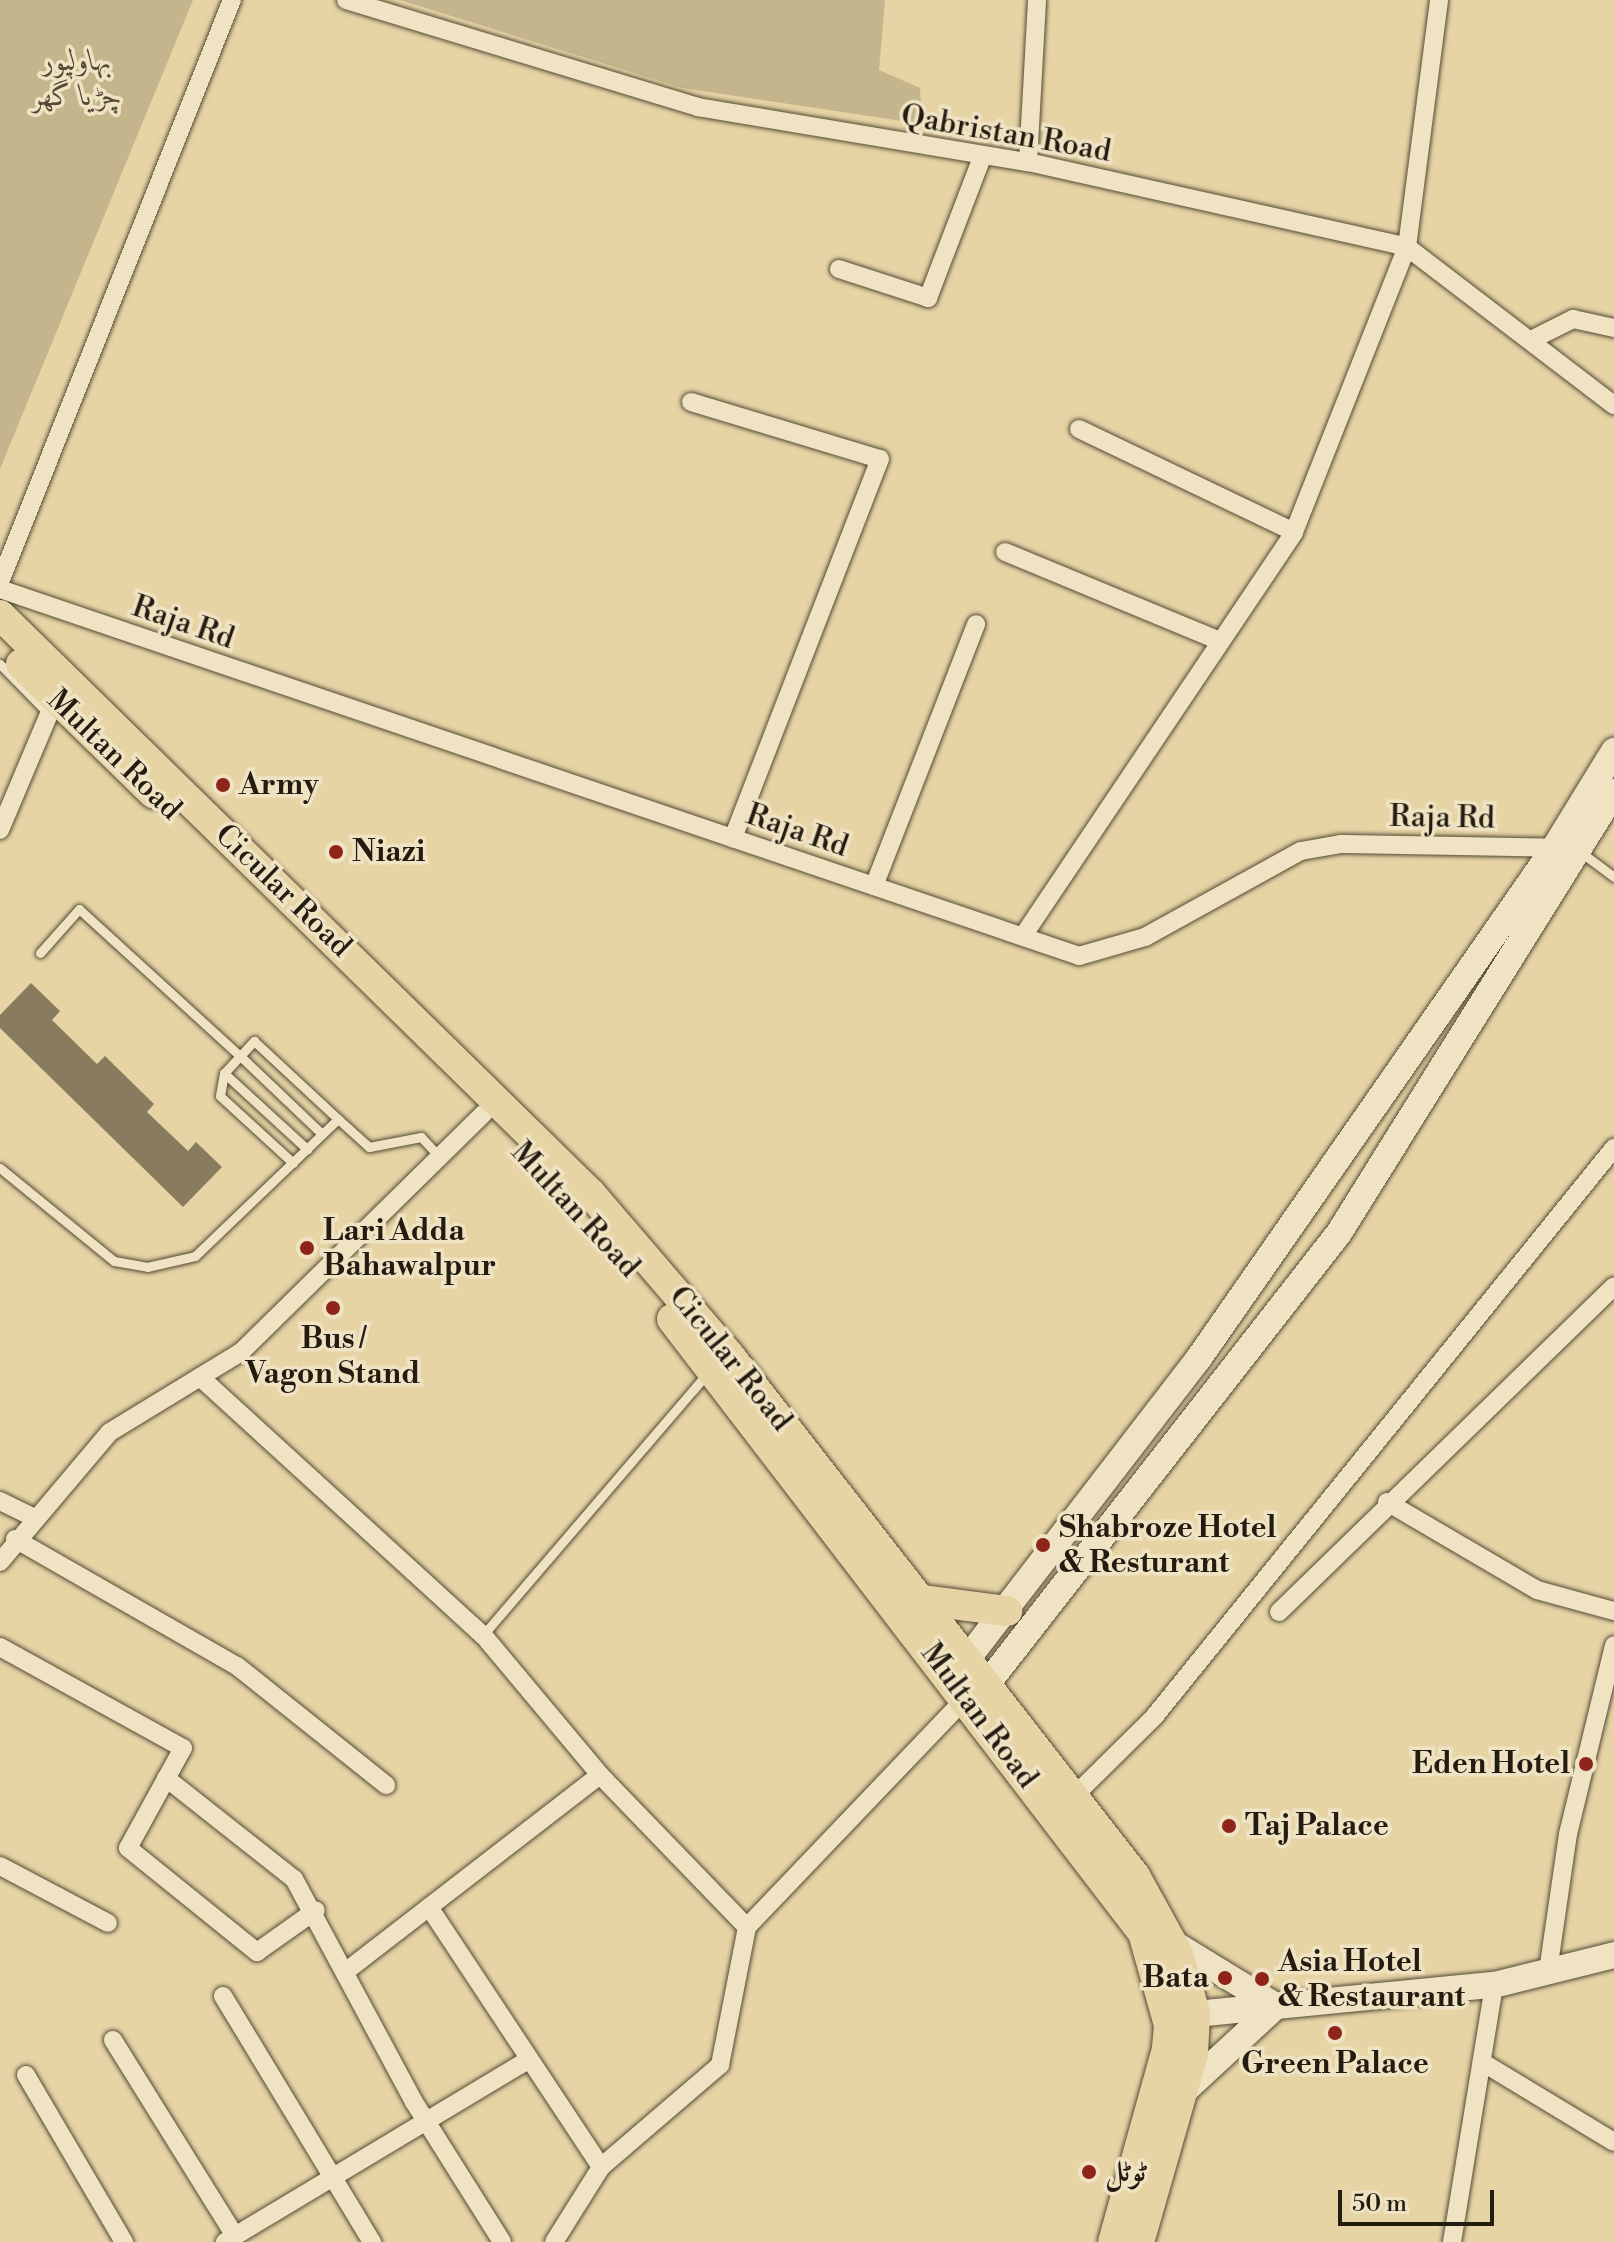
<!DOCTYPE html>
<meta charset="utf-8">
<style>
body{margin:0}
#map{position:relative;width:1614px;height:2242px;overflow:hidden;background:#e6d4a5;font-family:"Libre Bodoni",Amiri,serif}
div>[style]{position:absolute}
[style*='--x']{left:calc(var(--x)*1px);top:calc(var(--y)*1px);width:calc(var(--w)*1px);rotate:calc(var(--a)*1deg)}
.green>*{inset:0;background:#c5b58c}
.building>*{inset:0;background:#897c5e}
.roads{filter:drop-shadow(0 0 2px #544a36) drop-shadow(0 0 2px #544a36)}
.service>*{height:9px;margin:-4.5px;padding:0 4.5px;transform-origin:4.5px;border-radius:4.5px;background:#efe3c4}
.minor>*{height:18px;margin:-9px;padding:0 9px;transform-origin:9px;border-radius:9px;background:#efe3c4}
.secondary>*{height:26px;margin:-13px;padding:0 13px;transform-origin:13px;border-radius:13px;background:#efe3c4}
.trunk>*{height:30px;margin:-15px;padding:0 15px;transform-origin:15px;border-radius:15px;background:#e6d4a5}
.dots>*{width:22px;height:22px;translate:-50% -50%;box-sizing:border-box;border:4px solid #efe3c4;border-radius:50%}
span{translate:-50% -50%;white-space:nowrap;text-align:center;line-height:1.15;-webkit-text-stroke:7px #efe3c4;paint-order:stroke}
.park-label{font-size:30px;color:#544a36;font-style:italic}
.street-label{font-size:30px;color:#241c11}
.poi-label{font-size:30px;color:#241c11;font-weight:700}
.left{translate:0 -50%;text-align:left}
.right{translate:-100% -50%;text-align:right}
.scale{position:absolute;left:1338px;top:2190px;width:156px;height:36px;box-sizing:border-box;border:4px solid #241c11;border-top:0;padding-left:10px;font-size:24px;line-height:28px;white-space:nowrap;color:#241c11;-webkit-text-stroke:6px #efe3c4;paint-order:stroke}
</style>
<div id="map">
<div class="green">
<div style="clip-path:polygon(0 0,193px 0,0 469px)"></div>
<div style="clip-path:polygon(400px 0,885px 0,879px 70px,920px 88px,922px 124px,682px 88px)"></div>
</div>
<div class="building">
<div style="clip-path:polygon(31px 983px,60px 1011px,52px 1020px,97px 1064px,105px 1056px,154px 1104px,147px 1112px,188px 1151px,196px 1142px,222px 1167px,183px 1207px,0 1028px,0 1015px)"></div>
</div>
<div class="roads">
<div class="service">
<div style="--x:0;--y:664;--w:70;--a:45.6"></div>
<div style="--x:1578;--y:850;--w:45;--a:36.9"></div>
<div style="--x:40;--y:953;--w:59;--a:-48.4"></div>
<div style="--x:79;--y:909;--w:218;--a:42.4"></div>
<div style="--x:240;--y:1056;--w:23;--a:133"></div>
<div style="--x:224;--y:1073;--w:23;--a:100"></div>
<div style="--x:220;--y:1096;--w:99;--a:42.5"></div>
<div style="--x:224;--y:1073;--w:113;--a:42.5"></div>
<div style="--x:322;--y:1134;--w:113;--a:-136.4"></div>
<div style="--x:240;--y:1056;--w:21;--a:-47"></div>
<div style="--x:254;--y:1041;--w:115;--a:42.9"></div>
<div style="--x:0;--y:1168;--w:147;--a:39.2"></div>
<div style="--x:114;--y:1261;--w:34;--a:10"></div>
<div style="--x:147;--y:1267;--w:49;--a:-12.9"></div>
<div style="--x:195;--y:1256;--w:198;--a:-43.8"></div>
<div style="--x:338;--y:1119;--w:42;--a:42.1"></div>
<div style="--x:369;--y:1147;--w:53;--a:-10.9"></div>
<div style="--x:421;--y:1137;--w:26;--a:47"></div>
<div style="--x:483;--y:1635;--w:344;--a:-49.4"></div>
</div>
<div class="minor">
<div style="--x:346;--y:0;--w:368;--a:16.9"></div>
<div style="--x:698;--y:107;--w:335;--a:9.5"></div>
<div style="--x:1028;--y:162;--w:388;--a:12.6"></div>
<div style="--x:1407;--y:247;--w:260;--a:37.4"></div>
<div style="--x:1028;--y:162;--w:162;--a:-86.8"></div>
<div style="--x:839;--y:269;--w:94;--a:18"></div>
<div style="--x:928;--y:298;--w:153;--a:-69"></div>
<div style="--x:1533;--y:339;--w:45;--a:-26.6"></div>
<div style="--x:1573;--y:319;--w:42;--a:12.4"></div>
<div style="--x:691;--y:402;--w:197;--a:16.8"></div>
<div style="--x:880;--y:459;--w:407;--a:111.2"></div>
<div style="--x:1079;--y:429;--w:238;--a:25.6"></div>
<div style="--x:1005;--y:552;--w:233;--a:22.5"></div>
<div style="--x:0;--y:582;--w:627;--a:-68.27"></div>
<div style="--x:0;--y:589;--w:1140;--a:18.78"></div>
<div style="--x:1079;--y:956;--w:69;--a:-16.1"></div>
<div style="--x:1145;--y:937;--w:178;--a:-28.9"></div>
<div style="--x:1301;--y:851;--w:41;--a:-9.9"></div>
<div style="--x:1341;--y:844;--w:221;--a:1"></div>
<div style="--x:0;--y:830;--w:126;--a:-67.1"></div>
<div style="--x:49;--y:714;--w:25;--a:-45"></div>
<div style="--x:874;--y:886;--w:281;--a:-68.7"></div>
<div style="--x:1023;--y:936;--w:486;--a:-56.1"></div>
<div style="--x:1294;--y:532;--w:307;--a:-68.4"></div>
<div style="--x:1407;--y:247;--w:249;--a:-82.6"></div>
<div style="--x:200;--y:1377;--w:383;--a:42.4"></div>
<div style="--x:483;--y:1635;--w:182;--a:50.1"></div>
<div style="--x:600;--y:1775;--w:211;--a:46"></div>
<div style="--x:0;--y:1501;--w:37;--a:26"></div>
<div style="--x:1387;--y:1502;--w:174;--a:30.4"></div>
<div style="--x:1537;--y:1590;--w:80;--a:15.3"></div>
<div style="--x:15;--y:1539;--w:256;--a:29.8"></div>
<div style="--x:237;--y:1666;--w:191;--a:38.6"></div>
<div style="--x:0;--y:1562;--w:170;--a:-49.8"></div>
<div style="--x:110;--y:1432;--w:153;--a:-31.4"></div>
<div style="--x:241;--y:1352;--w:341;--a:-44.5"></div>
<div style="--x:1279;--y:1612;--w:467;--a:-44.2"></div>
<div style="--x:0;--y:1647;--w:209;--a:28.9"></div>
<div style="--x:183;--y:1748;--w:114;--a:118.8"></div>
<div style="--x:128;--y:1848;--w:166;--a:38.9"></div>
<div style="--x:257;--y:1952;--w:72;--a:-35.4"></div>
<div style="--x:166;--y:1778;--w:163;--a:38.3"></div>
<div style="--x:294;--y:1879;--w:253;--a:61.7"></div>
<div style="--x:414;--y:2102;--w:165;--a:57.8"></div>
<div style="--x:1072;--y:1798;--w:115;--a:-44.6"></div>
<div style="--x:1154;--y:1717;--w:732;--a:-51.05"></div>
<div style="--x:0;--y:1866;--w:122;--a:27.8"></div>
<div style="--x:429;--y:1907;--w:312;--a:56.5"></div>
<div style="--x:1548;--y:1971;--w:138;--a:-81.7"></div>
<div style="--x:1568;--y:1834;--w:194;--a:-76.3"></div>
<div style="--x:345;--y:1972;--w:322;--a:-37.7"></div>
<div style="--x:223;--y:1996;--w:288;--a:58.8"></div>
<div style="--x:113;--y:2040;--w:231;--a:58.1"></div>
<div style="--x:1482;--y:2062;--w:154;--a:31.2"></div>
<div style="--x:26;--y:2075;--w:194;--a:59.6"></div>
<div style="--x:225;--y:2242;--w:355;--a:-31"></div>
<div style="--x:554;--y:2242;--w:89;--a:-57.9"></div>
<div style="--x:601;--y:2167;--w:157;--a:-40.6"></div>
<div style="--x:720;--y:2065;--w:141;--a:-78.9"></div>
<div style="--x:747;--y:1927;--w:317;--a:-46.3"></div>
<div style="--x:1452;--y:2242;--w:260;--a:-80.7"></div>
</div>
<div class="secondary">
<div style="--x:968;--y:1658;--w:379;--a:-52.4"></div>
<div style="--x:1199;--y:1358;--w:623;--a:-55.14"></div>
<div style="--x:1555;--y:847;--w:113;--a:-58.4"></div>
<div style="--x:987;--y:1684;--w:572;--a:-52.03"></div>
<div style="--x:1339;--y:1233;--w:520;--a:-58.05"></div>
<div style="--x:1173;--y:1943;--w:121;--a:31.5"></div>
<div style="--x:1175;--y:2016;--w:321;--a:-5.6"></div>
<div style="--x:1494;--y:1985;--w:124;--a:-14"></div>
<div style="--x:1182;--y:2093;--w:128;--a:-42.8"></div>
</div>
<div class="trunk">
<div style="--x:0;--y:615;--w:827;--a:44.41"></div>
<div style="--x:591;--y:1194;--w:212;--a:49.4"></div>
<div style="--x:729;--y:1355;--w:661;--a:52.07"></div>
<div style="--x:1135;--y:1876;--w:89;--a:61.1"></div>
<div style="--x:1178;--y:1954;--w:61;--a:73.9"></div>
<div style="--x:1195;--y:2013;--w:41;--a:92.8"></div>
<div style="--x:1193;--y:2054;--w:196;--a:106"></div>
<div style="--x:21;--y:664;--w:185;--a:44.3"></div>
<div style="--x:672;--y:1319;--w:774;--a:52.51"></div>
<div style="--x:1143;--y:1933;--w:96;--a:74.2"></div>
<div style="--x:1169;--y:2025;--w:24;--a:95"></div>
<div style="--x:1167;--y:2049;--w:200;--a:105.6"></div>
<div style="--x:922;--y:1600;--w:86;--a:7.4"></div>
</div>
</div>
<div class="dots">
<div style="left:223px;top:785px;background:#8f2418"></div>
<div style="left:336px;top:852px;background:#8f2418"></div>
<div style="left:307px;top:1248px;background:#8f2418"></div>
<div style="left:333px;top:1308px;background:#8f2418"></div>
<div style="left:1043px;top:1545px;background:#8f2418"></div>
<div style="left:1586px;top:1764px;background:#8f2418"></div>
<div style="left:1229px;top:1826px;background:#8f2418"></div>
<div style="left:1225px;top:1978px;background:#8f2418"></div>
<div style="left:1262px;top:1979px;background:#8f2418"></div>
<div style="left:1335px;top:2033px;background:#8f2418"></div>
<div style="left:1089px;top:2172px;background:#8f2418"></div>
</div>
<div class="park-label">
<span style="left:77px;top:78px">بہاولپور<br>چڑیا گھر</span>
</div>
<div class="street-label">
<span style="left:1006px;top:134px;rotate:10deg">Qabristan Road</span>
<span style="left:183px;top:623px;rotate:19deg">Raja Rd</span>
<span style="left:114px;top:755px;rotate:44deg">Multan Road</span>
<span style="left:1442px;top:818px;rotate:1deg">Raja Rd</span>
<span style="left:797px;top:831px;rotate:19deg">Raja Rd</span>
<span style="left:283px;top:891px;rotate:44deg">Cicular Road</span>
<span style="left:575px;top:1210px;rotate:47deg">Multan Road</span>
<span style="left:730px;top:1359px;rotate:51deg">Cicular Road</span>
<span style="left:979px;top:1716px;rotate:53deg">Multan Road</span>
</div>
<div class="poi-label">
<span class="left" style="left:239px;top:785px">Army</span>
<span class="left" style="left:352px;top:852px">Niazi</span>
<span class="left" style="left:323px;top:1248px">Lari Adda<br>Bahawalpur</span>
<span style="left:333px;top:1356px">Bus /<br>Vagon Stand</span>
<span class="left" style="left:1059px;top:1545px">Shabroze Hotel<br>&amp; Resturant</span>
<span class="right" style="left:1570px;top:1764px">Eden Hotel</span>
<span class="left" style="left:1245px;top:1826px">Taj Palace</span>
<span class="left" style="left:1278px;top:1979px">Asia Hotel<br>&amp; Restaurant</span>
<span class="right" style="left:1209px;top:1978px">Bata</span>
<span style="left:1335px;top:2064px">Green Palace</span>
<span class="left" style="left:1105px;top:2172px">ٹوٹل</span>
</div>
<div class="scale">50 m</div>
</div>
